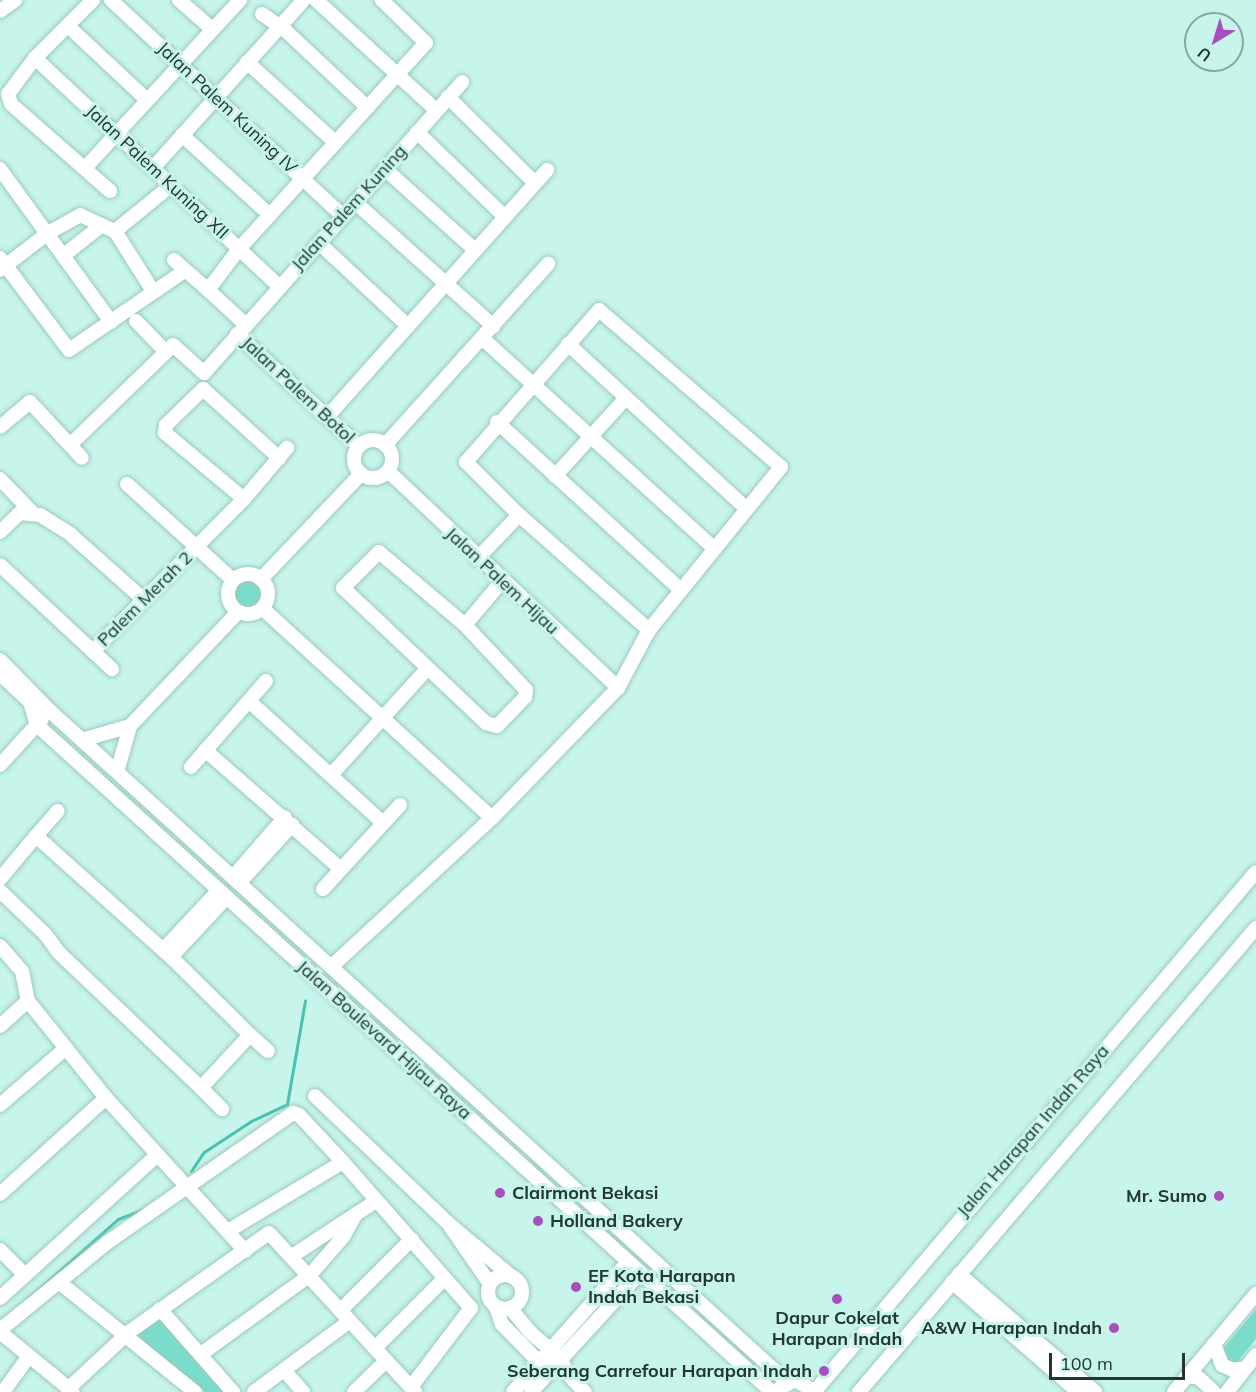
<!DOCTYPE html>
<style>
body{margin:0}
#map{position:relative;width:1256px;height:1392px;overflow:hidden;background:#c7f5ec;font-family:Mulish,sans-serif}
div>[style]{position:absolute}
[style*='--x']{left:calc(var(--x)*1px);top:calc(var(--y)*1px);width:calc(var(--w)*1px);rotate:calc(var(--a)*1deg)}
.green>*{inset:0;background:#7addcc}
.round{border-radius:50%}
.stream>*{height:3px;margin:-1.5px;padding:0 1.5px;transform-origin:1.5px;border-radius:1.5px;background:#46c2af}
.roads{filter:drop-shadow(0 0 2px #9cc9c0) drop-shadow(0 0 2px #9cc9c0)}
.minor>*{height:14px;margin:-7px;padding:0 7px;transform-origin:7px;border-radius:7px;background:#fff}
.minor>.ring{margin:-7px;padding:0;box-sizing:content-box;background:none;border:14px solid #fff;border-radius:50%}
.dots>*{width:16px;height:16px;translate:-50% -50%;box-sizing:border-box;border:3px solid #c7f5ec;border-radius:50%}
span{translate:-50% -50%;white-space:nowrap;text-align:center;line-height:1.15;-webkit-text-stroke:6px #c7f5ec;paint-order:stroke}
.street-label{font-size:18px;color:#233632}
.poi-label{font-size:18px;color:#233632;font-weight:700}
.left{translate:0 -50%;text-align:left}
.right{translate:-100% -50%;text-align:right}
.north{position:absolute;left:1184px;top:12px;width:60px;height:60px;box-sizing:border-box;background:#c7f5ec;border:2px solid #85a9a2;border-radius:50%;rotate:218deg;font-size:16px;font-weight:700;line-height:24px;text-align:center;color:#233632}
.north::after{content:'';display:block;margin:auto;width:21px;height:27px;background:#a64fbd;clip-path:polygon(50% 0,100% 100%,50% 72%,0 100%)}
.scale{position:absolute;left:1049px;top:1353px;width:136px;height:27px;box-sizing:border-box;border:3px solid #233632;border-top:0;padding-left:8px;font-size:18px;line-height:21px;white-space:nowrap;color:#233632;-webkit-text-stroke:4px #c7f5ec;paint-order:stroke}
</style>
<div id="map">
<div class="green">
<div class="round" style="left:228px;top:574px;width:40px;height:40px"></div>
<div style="clip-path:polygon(1256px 1309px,1256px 1339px,1234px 1366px,1222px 1355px,1223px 1349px)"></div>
<div style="clip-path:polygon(158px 1315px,229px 1392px,205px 1392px,132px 1335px)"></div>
</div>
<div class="stream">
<div style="--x:191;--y:1171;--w:23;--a:-56"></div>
<div style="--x:204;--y:1152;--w:56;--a:-33.4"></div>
<div style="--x:251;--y:1121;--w:40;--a:-25"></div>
<div style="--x:287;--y:1104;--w:105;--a:-80.1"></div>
<div style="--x:18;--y:1307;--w:133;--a:-41.3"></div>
<div style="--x:118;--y:1219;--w:30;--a:-21"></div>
</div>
<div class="roads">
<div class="minor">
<div style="--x:93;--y:0;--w:82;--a:135"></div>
<div style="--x:35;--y:58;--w:45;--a:126.9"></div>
<div style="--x:8;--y:94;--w:10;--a:73"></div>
<div style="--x:11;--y:104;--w:132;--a:41.3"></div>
<div style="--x:111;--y:0;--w:317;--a:43"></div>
<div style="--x:179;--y:0;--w:44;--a:41.3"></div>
<div style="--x:316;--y:0;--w:163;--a:42.5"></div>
<div style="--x:0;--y:11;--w:19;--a:-36"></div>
<div style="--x:262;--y:14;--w:29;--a:35"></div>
<div style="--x:286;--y:31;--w:112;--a:43.2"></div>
<div style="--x:68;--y:26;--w:108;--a:43.1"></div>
<div style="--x:35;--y:58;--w:334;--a:43.1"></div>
<div style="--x:247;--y:62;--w:120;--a:42.3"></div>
<div style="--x:448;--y:97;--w:122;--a:44.7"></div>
<div style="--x:417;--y:132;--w:122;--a:44"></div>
<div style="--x:182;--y:135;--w:119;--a:42.3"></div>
<div style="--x:85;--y:168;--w:229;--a:-47.3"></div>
<div style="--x:153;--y:168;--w:226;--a:-48.1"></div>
<div style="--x:0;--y:169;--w:189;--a:54"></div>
<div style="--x:385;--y:169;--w:121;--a:42"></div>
<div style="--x:355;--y:202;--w:186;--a:41.9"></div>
<div style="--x:115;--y:231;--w:62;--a:-39.1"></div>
<div style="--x:319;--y:243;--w:122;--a:43"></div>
<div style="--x:64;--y:255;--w:48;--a:-38.3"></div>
<div style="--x:0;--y:258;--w:115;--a:53.1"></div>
<div style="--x:69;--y:350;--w:135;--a:-34.4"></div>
<div style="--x:174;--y:260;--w:45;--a:41.4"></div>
<div style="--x:0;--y:270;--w:61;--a:-37.6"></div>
<div style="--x:48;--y:233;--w:37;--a:-29"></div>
<div style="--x:80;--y:215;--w:38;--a:25"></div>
<div style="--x:115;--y:231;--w:71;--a:57.7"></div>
<div style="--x:136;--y:321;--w:42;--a:46"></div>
<div style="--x:245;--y:324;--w:50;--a:-137.4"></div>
<div style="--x:208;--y:290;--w:51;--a:-52.9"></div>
<div style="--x:239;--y:249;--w:278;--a:-47.8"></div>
<div style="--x:426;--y:43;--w:62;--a:-135.7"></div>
<div style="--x:237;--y:334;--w:166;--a:42.6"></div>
<div style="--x:482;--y:338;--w:314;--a:42.2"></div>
<div style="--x:568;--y:344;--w:243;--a:42.7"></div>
<div style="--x:327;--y:417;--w:331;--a:-48.3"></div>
<div style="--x:497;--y:422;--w:248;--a:42.4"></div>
<div style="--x:0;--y:427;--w:39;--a:-40"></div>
<div style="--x:30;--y:402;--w:76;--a:47.1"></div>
<div class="ring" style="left:354px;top:440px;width:24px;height:24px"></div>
<div style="--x:71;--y:444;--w:142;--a:-44.1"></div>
<div style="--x:173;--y:345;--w:42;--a:42.1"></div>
<div style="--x:204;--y:373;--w:389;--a:-48.4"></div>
<div style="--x:385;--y:445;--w:244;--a:-48"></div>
<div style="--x:388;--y:471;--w:316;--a:43.3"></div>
<div style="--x:555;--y:476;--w:105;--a:-47.7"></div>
<div style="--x:0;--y:479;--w:46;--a:45.9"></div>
<div style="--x:127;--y:484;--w:143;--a:42.2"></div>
<div style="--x:244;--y:499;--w:103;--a:-140.1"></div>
<div style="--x:165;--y:433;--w:8;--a:-83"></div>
<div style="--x:166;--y:425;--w:52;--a:-44.2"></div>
<div style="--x:203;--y:389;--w:103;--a:42.2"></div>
<div style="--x:0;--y:532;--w:28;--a:-44"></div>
<div style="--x:20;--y:513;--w:20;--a:6"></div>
<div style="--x:40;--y:515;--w:36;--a:32"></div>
<div style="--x:70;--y:534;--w:98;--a:41.7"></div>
<div style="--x:379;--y:552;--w:113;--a:40.3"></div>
<div style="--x:465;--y:625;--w:89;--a:46.8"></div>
<div style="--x:526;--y:690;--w:7;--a:98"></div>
<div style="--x:525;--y:697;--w:40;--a:134"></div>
<div style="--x:497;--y:726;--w:11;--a:-165"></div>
<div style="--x:486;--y:723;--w:197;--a:-136.6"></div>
<div style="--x:343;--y:588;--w:51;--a:-45"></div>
<div style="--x:477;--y:559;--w:61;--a:-46.3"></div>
<div style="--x:0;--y:565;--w:153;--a:42.9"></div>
<div class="ring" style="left:228px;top:574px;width:26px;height:26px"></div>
<div style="--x:261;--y:579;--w:145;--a:-46.4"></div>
<div style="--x:262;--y:608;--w:311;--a:42.4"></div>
<div style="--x:465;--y:625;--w:57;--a:-49.9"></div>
<div style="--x:93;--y:651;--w:214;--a:-45.2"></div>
<div style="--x:244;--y:499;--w:67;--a:-49.9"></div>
<div style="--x:0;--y:660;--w:71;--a:45.6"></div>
<div style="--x:50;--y:711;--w:995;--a:42.31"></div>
<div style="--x:0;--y:674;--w:41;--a:43"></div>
<div style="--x:30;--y:702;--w:24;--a:73"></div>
<div style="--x:249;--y:701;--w:181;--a:42.3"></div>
<div style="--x:37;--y:725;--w:993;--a:42.22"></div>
<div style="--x:82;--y:740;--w:50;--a:-16.3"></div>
<div style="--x:205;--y:750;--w:179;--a:41.2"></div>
<div style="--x:0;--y:765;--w:62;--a:-47.6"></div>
<div style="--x:191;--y:767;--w:114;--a:-48.9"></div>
<div style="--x:117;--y:772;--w:48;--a:-74.2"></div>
<div style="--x:130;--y:726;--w:157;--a:-46.5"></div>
<div style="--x:331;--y:775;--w:143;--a:-47.8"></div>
<div style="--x:36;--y:836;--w:33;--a:-49"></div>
<div style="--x:233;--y:877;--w:79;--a:-49.1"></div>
<div style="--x:0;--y:879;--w:56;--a:-50.1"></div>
<div style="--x:36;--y:836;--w:181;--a:41.9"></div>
<div style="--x:171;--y:957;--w:111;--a:44.6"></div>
<div style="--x:250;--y:1035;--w:72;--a:132.8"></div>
<div style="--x:201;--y:1088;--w:196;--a:-136.4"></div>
<div style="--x:59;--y:953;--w:24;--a:-126"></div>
<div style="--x:45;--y:934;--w:62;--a:-136.3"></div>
<div style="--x:239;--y:883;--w:79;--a:-47.6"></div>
<div style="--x:323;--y:889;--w:114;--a:-47.5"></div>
<div style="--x:0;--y:946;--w:33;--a:49"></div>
<div style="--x:22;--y:971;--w:31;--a:79"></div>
<div style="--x:28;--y:1001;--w:124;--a:51.2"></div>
<div style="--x:106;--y:1098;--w:207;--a:47.7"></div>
<div style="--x:163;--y:950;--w:82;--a:-47"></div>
<div style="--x:171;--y:957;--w:82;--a:-47"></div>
<div style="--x:331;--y:967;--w:219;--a:-42.8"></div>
<div style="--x:492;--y:818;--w:181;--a:-45.9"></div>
<div style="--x:618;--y:688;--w:66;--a:-61.9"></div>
<div style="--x:649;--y:630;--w:210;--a:-51"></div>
<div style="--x:781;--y:467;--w:240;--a:-139.2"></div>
<div style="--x:599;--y:310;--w:202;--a:131.2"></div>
<div style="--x:466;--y:462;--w:75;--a:45"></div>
<div style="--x:519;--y:515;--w:174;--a:41.5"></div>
<div style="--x:0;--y:1026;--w:38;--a:-42"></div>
<div style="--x:250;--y:1035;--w:24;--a:42"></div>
<div style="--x:201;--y:1088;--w:30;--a:45"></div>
<div style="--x:315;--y:1096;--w:185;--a:43.7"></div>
<div style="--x:449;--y:1224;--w:81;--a:40"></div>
<div style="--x:0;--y:1105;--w:87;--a:-40.8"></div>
<div style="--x:0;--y:1194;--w:143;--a:-42.2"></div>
<div style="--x:450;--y:1226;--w:70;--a:55.4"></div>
<div style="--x:228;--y:1231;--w:134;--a:-31"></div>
<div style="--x:0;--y:1250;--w:34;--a:45"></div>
<div style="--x:292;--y:1256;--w:100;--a:-33.2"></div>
<div style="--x:959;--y:1274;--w:180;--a:40.9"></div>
<div class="ring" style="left:488px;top:1275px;width:20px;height:20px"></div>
<div style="--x:59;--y:1282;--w:175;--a:39"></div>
<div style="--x:952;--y:1282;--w:167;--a:41.1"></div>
<div style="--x:0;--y:1298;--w:211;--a:-42.3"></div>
<div style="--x:496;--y:1307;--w:18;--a:71"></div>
<div style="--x:502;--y:1324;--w:62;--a:45.7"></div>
<div style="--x:510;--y:1308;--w:33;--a:50"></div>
<div style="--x:531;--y:1333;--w:40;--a:41"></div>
<div style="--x:561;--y:1359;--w:15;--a:67"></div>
<div style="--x:567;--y:1373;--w:26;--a:47"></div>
<div style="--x:160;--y:1309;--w:111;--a:48.7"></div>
<div style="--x:341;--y:1310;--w:100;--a:-45"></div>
<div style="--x:0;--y:1330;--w:139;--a:-39.2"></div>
<div style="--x:108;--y:1242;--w:226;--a:-34.9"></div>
<div style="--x:293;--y:1113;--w:6;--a:18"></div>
<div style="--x:299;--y:1115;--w:64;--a:46.9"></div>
<div style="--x:343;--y:1162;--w:194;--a:48.8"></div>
<div style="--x:471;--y:1308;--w:99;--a:127.2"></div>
<div style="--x:0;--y:1332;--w:94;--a:39.4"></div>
<div style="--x:1214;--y:1344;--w:22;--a:69"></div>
<div style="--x:1222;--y:1365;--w:12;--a:24"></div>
<div style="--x:1233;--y:1370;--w:12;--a:-9"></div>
<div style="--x:375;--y:1348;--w:98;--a:-45"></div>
<div style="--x:201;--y:1354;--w:135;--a:-35.9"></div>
<div style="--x:310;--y:1275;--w:50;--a:-49"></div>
<div style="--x:343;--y:1237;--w:26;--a:-61"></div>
<div style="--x:284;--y:1370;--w:29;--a:49"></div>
<div style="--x:1188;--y:1376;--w:11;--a:10"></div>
<div style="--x:1199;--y:1378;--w:21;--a:43"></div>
<div style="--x:69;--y:1388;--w:82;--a:-43"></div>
<div style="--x:129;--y:1332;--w:171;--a:-35.3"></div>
<div style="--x:269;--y:1233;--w:216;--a:47.4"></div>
<div style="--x:780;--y:1388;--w:17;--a:-28"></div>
<div style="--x:795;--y:1380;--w:22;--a:30"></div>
<div style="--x:3;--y:1392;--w:44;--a:-54.2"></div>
<div style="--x:254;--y:1392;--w:119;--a:-36.5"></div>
<div style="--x:354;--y:1392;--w:45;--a:-44.1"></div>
<div style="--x:513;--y:1392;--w:174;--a:-48.5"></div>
<div style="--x:531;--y:1392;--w:161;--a:-47.5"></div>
<div style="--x:814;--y:1392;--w:682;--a:-49.64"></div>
<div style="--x:859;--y:1392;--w:611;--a:-49.45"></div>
<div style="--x:1174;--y:1392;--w:128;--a:-50.1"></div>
<div style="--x:1227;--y:1392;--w:47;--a:-51.9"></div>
</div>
</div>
<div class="dots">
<div style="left:500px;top:1193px;background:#a64fbd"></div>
<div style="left:1219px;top:1196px;background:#a64fbd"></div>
<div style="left:538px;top:1221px;background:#a64fbd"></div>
<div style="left:576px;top:1287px;background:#a64fbd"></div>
<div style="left:837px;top:1299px;background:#a64fbd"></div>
<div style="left:1114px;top:1328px;background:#a64fbd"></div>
<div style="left:824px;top:1371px;background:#a64fbd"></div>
</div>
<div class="street-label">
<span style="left:227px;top:108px;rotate:43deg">Jalan Palem Kuning IV</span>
<span style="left:157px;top:172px;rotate:43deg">Jalan Palem Kuning XII</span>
<span style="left:349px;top:208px;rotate:-48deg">Jalan Palem Kuning</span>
<span style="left:298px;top:390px;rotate:43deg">Jalan Palem Botol</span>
<span style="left:502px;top:581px;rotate:43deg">Jalan Palem Hijau</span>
<span style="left:145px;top:599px;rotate:-45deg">Palem Merah 2</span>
<span style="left:384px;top:1040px;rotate:42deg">Jalan Boulevard Hijau Raya</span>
<span style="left:1033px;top:1131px;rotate:-49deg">Jalan Harapan Indah Raya</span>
</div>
<div class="poi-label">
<span class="left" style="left:512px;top:1193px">Clairmont Bekasi</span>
<span class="right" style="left:1207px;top:1196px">Mr. Sumo</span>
<span class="left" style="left:550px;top:1221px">Holland Bakery</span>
<span class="left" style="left:588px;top:1287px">EF Kota Harapan<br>Indah Bekasi</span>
<span style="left:837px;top:1329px">Dapur Cokelat<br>Harapan Indah</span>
<span class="right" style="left:1102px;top:1328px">A&amp;W Harapan Indah</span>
<span class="right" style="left:812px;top:1371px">Seberang Carrefour Harapan Indah</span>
</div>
<div class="north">U</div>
<div class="scale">100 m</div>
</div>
